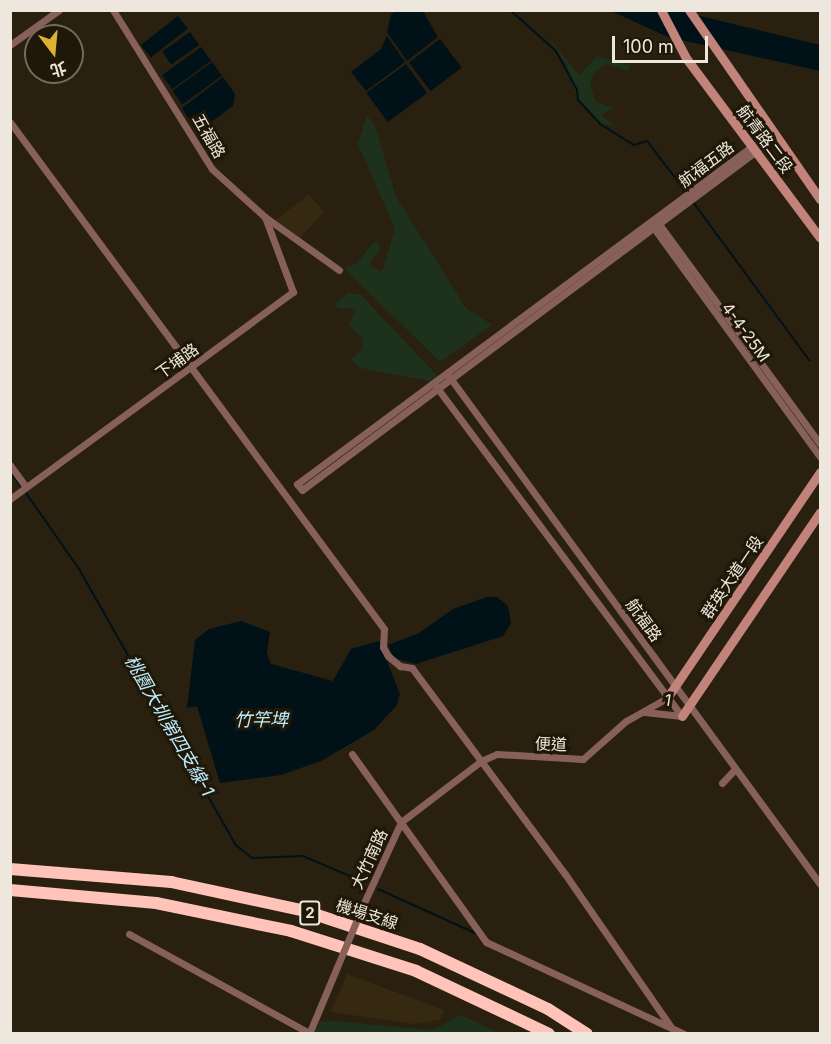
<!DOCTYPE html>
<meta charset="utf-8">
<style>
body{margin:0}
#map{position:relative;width:831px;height:1044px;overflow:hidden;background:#292010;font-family:Inter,"Noto Sans TC",sans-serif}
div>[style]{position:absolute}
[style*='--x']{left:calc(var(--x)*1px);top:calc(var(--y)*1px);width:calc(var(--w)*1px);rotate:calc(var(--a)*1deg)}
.built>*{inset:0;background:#352912}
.green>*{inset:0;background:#1e311c}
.water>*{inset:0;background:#001117;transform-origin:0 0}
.stream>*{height:2px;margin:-1px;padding:0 1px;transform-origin:1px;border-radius:1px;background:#001117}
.street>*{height:7px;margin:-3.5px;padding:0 3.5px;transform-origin:3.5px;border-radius:3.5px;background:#87605a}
.secondary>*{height:9px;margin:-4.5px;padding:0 4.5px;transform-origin:4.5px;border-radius:4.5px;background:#c2837a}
.highway>*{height:12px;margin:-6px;padding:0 6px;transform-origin:6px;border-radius:6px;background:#ffc3ba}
.street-bridge>*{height:7px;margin:-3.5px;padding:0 3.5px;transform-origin:3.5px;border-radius:3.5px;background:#87605a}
span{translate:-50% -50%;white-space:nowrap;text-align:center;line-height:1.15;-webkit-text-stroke:6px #1f1707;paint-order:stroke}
.shield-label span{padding:2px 4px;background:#1f1707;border:2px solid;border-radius:4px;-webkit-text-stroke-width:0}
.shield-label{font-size:15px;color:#ede7dd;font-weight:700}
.street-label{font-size:16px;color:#ede7dd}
.water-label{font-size:18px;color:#bdecfb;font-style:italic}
.frame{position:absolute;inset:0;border:12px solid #ede7dd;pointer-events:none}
.north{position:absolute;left:24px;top:24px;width:60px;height:60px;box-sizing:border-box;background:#1f1707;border:2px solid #716a5d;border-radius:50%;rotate:164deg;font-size:16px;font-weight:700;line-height:24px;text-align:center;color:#ede7dd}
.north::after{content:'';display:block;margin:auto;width:21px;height:27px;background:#dcb233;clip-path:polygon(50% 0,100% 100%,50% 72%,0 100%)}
.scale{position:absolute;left:612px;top:36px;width:96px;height:27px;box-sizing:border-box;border:3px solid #ede7dd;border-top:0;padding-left:8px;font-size:18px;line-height:21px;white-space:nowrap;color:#ede7dd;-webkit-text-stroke:4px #1f1707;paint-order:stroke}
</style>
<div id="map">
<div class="built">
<div style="clip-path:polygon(309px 194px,324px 212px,300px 238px,276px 220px)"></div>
<div style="clip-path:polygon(347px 974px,444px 1010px,440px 1020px,414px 1024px,331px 1012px)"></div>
</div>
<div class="green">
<div style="clip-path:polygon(546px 36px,580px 75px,597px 56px,631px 66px,628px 71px,606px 64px,595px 72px,590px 84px,596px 102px,614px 108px,601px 115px,616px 127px,601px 123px,578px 99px,566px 64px)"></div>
<div style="clip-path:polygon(367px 115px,376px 128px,396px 197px,466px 308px,492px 325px,440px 362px,344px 268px,356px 264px,376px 240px,381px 247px,369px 266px,382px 272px,395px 229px,358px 144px)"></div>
<div style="clip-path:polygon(348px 293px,361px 295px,445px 384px,361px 368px,351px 359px,362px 350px,363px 339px,349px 325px,356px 309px,338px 308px,335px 303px)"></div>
<div style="clip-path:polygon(460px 1015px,500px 1033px,314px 1033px,320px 1022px,332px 1021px,433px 1030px)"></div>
</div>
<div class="water">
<div style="clip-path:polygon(398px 11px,423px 11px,438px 37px,407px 61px,387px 32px,391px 14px)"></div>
<div style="clip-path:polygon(611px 11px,680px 11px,820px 45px,820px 71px,668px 37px)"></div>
<div style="left:178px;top:16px;width:16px;height:47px;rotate:52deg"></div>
<div style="left:190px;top:32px;width:16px;height:34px;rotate:55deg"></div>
<div style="clip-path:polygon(387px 36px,405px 62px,366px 91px,351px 72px,381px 49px)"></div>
<div style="left:440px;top:39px;width:36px;height:39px;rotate:53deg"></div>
<div style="left:201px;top:47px;width:17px;height:48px;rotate:54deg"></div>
<div style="left:212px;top:62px;width:17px;height:49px;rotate:54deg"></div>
<div style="left:406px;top:64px;width:36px;height:49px;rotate:54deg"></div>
<div style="clip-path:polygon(223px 77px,235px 94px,233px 106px,200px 130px,195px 129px,182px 108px)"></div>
<div style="clip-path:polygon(487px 597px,497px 597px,508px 606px,511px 623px,503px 636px,416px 664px,394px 658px,388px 645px,419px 633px,453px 609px)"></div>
<div style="clip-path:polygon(241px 621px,270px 632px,267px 653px,271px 664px,333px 681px,351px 649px,379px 641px,400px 694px,397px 705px,374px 730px,321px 761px,281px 775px,220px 783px,197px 706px,187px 708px,195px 640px,209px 629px)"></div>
</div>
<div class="stream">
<div style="--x:510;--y:10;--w:62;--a:41.7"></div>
<div style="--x:556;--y:51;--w:44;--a:61.7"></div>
<div style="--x:577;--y:90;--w:10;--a:84"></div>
<div style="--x:578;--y:100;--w:33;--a:47"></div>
<div style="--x:600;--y:124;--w:40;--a:32"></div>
<div style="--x:634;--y:145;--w:14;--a:-17"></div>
<div style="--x:647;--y:141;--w:64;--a:52.6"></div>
<div style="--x:693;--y:202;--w:197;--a:53.7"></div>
<div style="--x:10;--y:472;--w:18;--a:52"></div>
<div style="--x:26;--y:493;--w:93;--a:55.1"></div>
<div style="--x:79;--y:569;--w:318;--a:60.4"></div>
<div style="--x:236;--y:845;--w:21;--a:39"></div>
<div style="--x:252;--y:858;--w:51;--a:-2.2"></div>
<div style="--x:303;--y:856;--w:66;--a:23.1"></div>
<div style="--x:378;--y:889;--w:109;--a:24.4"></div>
</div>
<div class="street">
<div style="--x:113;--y:10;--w:187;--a:58.1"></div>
<div style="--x:212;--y:169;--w:72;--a:42.2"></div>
<div style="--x:265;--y:217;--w:91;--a:35.6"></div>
<div style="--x:10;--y:45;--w:60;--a:-35.5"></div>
<div style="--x:10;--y:122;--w:630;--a:53.58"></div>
<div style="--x:384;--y:629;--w:18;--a:93"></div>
<div style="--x:383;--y:647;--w:10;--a:61"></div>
<div style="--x:388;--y:656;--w:16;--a:40"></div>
<div style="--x:400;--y:666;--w:12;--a:9"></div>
<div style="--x:412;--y:668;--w:257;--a:53.4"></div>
<div style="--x:565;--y:874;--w:186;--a:55.3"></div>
<div style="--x:775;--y:137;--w:590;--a:143.27"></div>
<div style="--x:302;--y:490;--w:8;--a:-130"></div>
<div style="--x:297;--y:484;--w:565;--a:-36.59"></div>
<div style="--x:751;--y:147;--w:26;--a:-23"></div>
<div style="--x:659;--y:224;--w:273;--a:53.8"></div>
<div style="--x:653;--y:227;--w:284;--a:54"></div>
<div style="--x:448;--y:375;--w:630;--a:53.84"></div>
<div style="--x:435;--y:385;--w:413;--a:53.3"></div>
<div style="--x:10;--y:465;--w:27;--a:54"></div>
<div style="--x:10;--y:499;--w:351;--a:-36.2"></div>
<div style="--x:293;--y:292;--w:80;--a:-110.5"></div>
<div style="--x:644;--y:712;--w:38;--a:6"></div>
<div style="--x:352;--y:754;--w:231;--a:54.5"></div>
<div style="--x:486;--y:942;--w:218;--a:24.9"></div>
<div style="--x:722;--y:783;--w:19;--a:-47"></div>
<div style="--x:363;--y:905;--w:91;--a:-65.4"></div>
<div style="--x:401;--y:822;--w:101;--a:-37.3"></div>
<div style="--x:481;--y:761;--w:17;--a:-24"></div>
<div style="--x:497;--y:754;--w:86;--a:3.3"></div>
<div style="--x:583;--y:759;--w:57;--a:-41.5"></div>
<div style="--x:626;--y:721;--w:47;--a:-29.3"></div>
<div style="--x:129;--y:934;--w:205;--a:28.8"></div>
<div style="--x:309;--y:1034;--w:73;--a:-67.3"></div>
</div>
<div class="secondary">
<div style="--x:661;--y:10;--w:54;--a:62.5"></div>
<div style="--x:686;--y:58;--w:224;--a:53.3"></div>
<div style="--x:689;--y:10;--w:230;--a:55.3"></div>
<div style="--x:667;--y:698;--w:273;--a:-55.9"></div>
<div style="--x:682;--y:716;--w:246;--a:-55.9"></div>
</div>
<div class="highway">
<div style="--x:10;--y:869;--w:162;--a:4.6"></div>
<div style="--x:171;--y:882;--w:137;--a:12.2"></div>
<div style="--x:305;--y:911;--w:121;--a:18.3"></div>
<div style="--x:420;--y:949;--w:141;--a:25.1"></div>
<div style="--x:548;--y:1009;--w:46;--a:32.7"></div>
<div style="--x:10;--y:890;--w:147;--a:5.1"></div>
<div style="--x:156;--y:903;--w:138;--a:11.7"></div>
<div style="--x:291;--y:931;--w:131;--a:17.7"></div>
<div style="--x:416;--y:971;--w:147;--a:25.3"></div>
</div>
<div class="street-bridge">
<div style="--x:337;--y:967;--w:67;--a:-67.2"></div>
</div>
<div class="shield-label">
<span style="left:310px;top:913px">2</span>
</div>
<div class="street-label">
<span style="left:209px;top:136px;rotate:60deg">五福路</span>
<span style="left:765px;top:139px;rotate:53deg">航青路二段</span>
<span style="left:706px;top:164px;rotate:-37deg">航福五路</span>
<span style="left:746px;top:332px;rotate:54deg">4-4-25M</span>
<span style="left:177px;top:361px;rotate:-36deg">下埔路</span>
<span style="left:732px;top:577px;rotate:-56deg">群英大道一段</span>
<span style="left:644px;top:620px;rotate:54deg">航福路</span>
<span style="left:668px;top:700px;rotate:9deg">1</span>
<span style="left:551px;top:744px;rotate:2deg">便道</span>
<span style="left:369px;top:859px;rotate:-65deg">大竹南路</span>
<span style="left:367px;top:914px;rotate:18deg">機場支線</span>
</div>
<div class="water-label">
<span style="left:261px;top:720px">竹竿埤</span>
<span style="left:169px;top:726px;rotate:60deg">桃園大圳第四支線-1</span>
</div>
<div class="frame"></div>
<div class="north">北</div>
<div class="scale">100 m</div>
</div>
